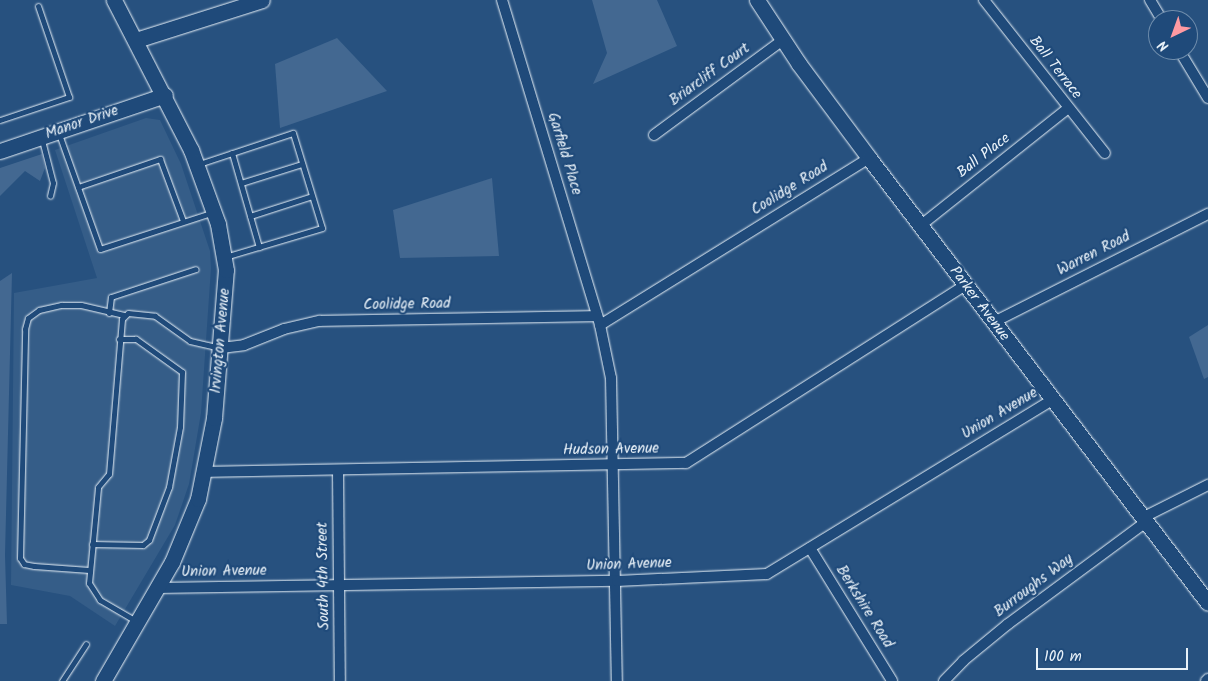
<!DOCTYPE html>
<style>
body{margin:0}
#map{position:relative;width:1208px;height:681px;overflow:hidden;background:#27517f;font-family:Kalam,sans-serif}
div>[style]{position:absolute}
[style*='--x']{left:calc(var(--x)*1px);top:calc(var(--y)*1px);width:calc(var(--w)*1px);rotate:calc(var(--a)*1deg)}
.built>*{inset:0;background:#355d88}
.green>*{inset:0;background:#436891}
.roads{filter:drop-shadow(0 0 1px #e8f1f8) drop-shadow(0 0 1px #e8f1f8)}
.lane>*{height:5px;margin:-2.5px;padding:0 2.5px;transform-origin:2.5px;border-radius:2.5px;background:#1f4a7a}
.street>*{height:10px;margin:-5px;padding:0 5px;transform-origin:5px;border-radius:5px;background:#1f4a7a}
.secondary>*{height:15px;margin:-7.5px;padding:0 7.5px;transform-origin:7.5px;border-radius:7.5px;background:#1f4a7a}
span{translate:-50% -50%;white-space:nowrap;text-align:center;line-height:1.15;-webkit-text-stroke:4.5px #1f4a7a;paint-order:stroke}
.street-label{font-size:15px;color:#e8f1f8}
.north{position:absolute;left:1148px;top:10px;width:50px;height:50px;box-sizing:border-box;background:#1f4a7a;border:1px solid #6f8dac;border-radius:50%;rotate:222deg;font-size:14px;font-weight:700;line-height:20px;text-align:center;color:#e8f1f8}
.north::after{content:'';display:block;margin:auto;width:18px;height:22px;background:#ff9aa2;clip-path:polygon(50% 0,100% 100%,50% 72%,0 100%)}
.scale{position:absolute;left:1036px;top:648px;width:152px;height:22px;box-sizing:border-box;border:2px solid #e8f1f8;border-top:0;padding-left:6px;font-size:15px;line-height:18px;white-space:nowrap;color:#e8f1f8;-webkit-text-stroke:4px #1f4a7a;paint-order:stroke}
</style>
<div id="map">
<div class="built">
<div style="clip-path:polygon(146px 118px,160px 120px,181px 164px,210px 251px,211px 268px,201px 413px,189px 484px,175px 525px,115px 626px,70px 596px,11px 585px,14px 293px,97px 278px,55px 150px)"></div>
</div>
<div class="green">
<div style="clip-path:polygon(592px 0,657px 0,677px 46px,593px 84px,607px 53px)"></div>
<div style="clip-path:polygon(337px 38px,387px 91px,280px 128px,275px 64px)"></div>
<div style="clip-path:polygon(42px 154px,45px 168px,40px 181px,25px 171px,0 196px,0 168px)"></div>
<div style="clip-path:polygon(492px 178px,499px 256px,400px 258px,393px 210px)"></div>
<div style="clip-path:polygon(12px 273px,5px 555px,7px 624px,0 624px,0 281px)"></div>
<div style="clip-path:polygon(1208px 325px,1208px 377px,1204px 379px,1189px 337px)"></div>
</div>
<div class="roads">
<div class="lane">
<div style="--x:0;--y:120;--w:73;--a:-18.4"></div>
<div style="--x:69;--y:97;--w:96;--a:-108.8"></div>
<div style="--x:59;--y:134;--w:122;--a:70.4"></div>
<div style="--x:100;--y:249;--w:117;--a:-18"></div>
<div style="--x:42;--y:140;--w:44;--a:75.7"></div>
<div style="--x:53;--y:183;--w:13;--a:103"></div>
<div style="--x:232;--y:153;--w:98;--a:74"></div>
<div style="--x:199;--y:164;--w:99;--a:-18.3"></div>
<div style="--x:293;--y:133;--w:99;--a:73"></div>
<div style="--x:322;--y:228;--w:101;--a:163.4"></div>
<div style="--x:241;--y:183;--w:64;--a:-17.3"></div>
<div style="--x:78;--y:187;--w:87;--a:-18.9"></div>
<div style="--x:160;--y:159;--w:66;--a:69.6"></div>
<div style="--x:250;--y:216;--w:65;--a:-17.9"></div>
<div style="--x:109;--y:313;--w:16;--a:-83"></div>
<div style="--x:111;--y:297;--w:89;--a:-18.2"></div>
<div style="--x:92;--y:544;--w:51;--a:1.1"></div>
<div style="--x:143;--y:545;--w:8;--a:-40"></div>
<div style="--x:149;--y:540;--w:57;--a:-69.3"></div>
<div style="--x:169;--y:487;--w:61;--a:-79.6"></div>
<div style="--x:180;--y:427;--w:55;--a:-87.9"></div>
<div style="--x:182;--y:372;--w:57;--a:-144.3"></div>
<div style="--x:136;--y:339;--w:17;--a:180"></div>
<div style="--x:89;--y:570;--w:55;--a:-175.8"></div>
<div style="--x:34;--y:566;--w:10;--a:-169"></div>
<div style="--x:24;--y:564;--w:7;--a:-124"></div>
<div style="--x:20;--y:558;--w:229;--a:-88.7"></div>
<div style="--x:25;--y:329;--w:11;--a:-75"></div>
<div style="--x:28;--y:318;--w:14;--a:-36"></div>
<div style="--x:39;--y:310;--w:23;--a:-13"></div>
<div style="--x:61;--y:305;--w:20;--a:0"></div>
<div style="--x:81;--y:305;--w:44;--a:13.1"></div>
<div style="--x:136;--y:621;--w:42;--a:-149.7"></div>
<div style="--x:100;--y:600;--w:20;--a:-123"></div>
<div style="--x:89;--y:583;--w:96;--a:-84.6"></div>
<div style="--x:98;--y:487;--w:17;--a:-50"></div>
<div style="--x:109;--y:474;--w:156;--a:-85.2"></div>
<div style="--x:122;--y:319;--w:8;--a:-45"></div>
<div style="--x:128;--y:313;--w:27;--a:6"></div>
<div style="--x:155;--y:316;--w:43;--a:35.5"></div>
<div style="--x:190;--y:341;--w:28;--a:13"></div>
<div style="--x:62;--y:681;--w:44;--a:-57"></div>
</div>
<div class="street">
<div style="--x:502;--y:0;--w:339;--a:73.2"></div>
<div style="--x:600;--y:325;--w:54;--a:78.3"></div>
<div style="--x:611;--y:378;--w:303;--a:88.9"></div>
<div style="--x:984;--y:0;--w:195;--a:51.7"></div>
<div style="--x:1150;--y:0;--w:23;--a:59"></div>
<div style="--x:1179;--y:50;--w:56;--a:58.9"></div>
<div style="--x:654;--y:135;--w:160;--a:-36.4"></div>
<div style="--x:920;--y:226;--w:188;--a:-38.5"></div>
<div style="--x:994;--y:322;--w:240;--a:-26.8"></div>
<div style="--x:600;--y:325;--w:317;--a:-31.8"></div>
<div style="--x:221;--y:348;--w:23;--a:-7"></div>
<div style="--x:244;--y:345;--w:43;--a:-21.8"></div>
<div style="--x:284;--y:329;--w:37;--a:-13"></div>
<div style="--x:320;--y:321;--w:277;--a:-1"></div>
<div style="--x:338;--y:470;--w:211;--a:89.5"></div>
<div style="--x:205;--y:472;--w:481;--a:-1.1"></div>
<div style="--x:686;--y:463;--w:331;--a:-32.5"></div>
<div style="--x:1144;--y:517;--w:72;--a:-26.6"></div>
<div style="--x:810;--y:548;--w:156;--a:58.3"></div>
<div style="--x:157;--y:588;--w:460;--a:-0.9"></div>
<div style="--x:617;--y:581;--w:150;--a:-2.7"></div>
<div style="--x:767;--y:574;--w:334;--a:-31.4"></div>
<div style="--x:944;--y:681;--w:28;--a:-46"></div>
<div style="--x:963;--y:661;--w:58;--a:-39.4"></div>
<div style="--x:1008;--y:624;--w:173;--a:-36.5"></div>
<div style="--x:1206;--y:681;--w:3;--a:-45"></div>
</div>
<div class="secondary">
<div style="--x:757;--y:0;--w:77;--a:56.7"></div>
<div style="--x:799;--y:64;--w:117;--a:53.3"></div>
<div style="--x:869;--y:158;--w:559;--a:52.7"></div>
<div style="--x:136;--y:40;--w:132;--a:-17.6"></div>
<div style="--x:0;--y:151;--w:174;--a:-18.7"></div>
<div style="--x:103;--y:681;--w:138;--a:-59.9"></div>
<div style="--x:172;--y:562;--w:68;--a:-67.6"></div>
<div style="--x:198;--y:499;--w:83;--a:-78.8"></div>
<div style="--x:214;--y:418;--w:148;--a:-85.4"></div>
<div style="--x:226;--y:270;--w:47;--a:-99.9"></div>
<div style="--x:218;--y:224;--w:79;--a:-110"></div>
<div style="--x:191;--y:150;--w:169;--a:-117.2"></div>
</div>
</div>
<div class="street-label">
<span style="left:1055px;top:68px;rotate:52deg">Ball Terrace</span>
<span style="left:710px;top:75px;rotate:-36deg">Briarcliff Court</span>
<span style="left:82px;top:123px;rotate:-19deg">Manor Drive</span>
<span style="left:564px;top:154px;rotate:73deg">Garfield Place</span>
<span style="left:984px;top:156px;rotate:-38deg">Ball Place</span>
<span style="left:790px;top:189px;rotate:-32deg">Coolidge Road</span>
<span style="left:1094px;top:254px;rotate:-27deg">Warren Road</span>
<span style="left:979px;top:304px;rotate:53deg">Parker Avenue</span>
<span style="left:407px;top:305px;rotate:-1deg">Coolidge Road</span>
<span style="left:221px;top:341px;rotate:-85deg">Irvington Avenue</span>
<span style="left:1000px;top:414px;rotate:-31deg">Union Avenue</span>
<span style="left:611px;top:450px;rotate:-1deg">Hudson Avenue</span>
<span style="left:629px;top:565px;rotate:-2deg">Union Avenue</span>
<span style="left:224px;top:572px;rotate:-1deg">Union Avenue</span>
<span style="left:324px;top:576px;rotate:-91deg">South 4th Street</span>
<span style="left:1034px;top:586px;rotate:-37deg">Burroughs Way</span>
<span style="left:864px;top:607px;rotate:58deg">Berkshire Road</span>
</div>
<div class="north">N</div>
<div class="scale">100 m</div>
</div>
